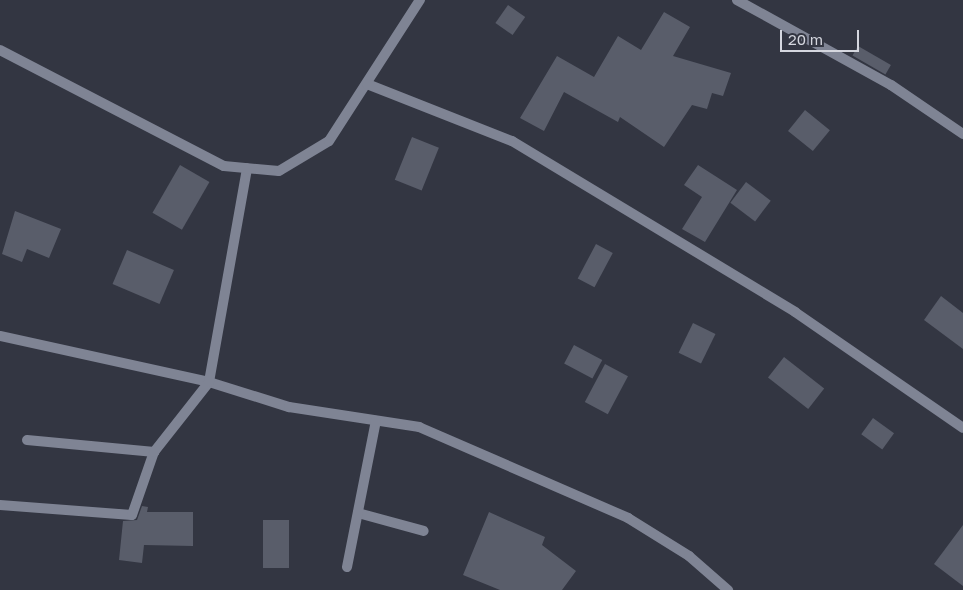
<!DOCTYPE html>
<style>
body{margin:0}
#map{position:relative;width:963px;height:590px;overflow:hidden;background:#333642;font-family:"Golos Text",sans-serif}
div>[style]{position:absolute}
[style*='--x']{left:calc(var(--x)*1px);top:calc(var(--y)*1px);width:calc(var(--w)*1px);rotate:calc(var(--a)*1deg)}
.building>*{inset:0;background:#595d6a;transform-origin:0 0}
.service>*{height:10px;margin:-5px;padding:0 5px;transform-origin:5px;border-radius:5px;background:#7f8494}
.minor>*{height:10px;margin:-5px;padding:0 5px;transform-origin:5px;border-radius:5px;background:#7f8494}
span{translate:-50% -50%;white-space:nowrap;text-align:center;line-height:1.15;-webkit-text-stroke:4.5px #333642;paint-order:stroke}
.scale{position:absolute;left:780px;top:30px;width:79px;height:22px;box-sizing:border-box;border:2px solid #d5d7df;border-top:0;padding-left:6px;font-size:15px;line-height:18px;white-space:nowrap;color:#d5d7df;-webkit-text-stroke:4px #333642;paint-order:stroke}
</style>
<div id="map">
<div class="building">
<div style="left:508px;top:5px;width:21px;height:22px;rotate:35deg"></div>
<div style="clip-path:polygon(664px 12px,690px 27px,673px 56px,731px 73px,723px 96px,712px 93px,707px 109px,692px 105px,664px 147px,620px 117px,618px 122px,564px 92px,544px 131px,520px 118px,557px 56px,594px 77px,618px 36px,641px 50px)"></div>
<div style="left:858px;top:46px;width:38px;height:11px;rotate:30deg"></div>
<div style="left:805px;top:110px;width:32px;height:27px;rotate:39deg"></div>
<div style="left:412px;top:137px;width:29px;height:46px;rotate:22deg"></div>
<div style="left:180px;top:165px;width:34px;height:55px;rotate:30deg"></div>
<div style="clip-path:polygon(698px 165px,737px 190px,705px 242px,682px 229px,702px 197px,684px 185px)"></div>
<div style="left:746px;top:182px;width:31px;height:26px;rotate:37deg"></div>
<div style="clip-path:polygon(15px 211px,61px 229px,49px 258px,27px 249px,22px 262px,2px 254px)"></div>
<div style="left:596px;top:244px;width:19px;height:39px;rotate:28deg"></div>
<div style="left:127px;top:250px;width:51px;height:37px;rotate:23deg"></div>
<div style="clip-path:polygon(941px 296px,963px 313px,963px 349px,924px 320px)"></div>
<div style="left:693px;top:323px;width:25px;height:33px;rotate:26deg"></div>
<div style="left:574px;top:345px;width:32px;height:21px;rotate:28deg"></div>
<div style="left:784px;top:357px;width:51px;height:26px;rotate:38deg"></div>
<div style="left:605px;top:364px;width:26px;height:43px;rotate:28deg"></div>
<div style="left:873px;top:418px;width:26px;height:20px;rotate:36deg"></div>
<div style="clip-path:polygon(142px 506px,148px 507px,147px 512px,193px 512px,193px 546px,144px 545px,142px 563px,119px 560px,123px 521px,137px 520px)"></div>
<div style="clip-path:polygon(489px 512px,545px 537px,542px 545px,576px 571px,562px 590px,500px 590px,463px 575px)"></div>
<div style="left:263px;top:520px;width:26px;height:48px"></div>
<div style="clip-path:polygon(963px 525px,963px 586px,934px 564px)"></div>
</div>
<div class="service">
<div style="--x:0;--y:336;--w:214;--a:12.4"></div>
<div style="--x:209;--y:382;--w:84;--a:17.4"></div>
<div style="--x:289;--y:407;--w:132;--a:8.7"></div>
<div style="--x:419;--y:427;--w:228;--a:23.5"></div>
<div style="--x:628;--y:518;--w:72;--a:31.9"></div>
<div style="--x:689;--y:556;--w:52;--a:41.1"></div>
<div style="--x:27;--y:440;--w:128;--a:5.4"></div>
<div style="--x:0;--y:505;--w:132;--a:4.3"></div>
<div style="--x:132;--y:515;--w:67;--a:-70.8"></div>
<div style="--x:154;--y:452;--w:89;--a:-51.8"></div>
<div style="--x:209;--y:382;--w:217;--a:-79.9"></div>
<div style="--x:358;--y:513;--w:68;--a:15.3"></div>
<div style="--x:347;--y:567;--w:149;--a:-78.8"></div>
</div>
<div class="minor">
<div style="--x:737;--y:0;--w:176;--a:28.9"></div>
<div style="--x:891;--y:85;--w:87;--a:34.2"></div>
<div style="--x:0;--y:50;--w:252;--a:27.4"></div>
<div style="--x:224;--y:166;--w:55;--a:5.2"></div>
<div style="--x:279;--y:171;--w:58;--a:-31"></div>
<div style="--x:329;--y:141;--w:168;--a:-57.2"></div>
<div style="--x:367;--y:84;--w:156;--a:21.5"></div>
<div style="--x:512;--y:141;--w:331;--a:31.1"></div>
<div style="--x:795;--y:312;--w:204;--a:34.6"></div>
</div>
<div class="scale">20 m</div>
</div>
